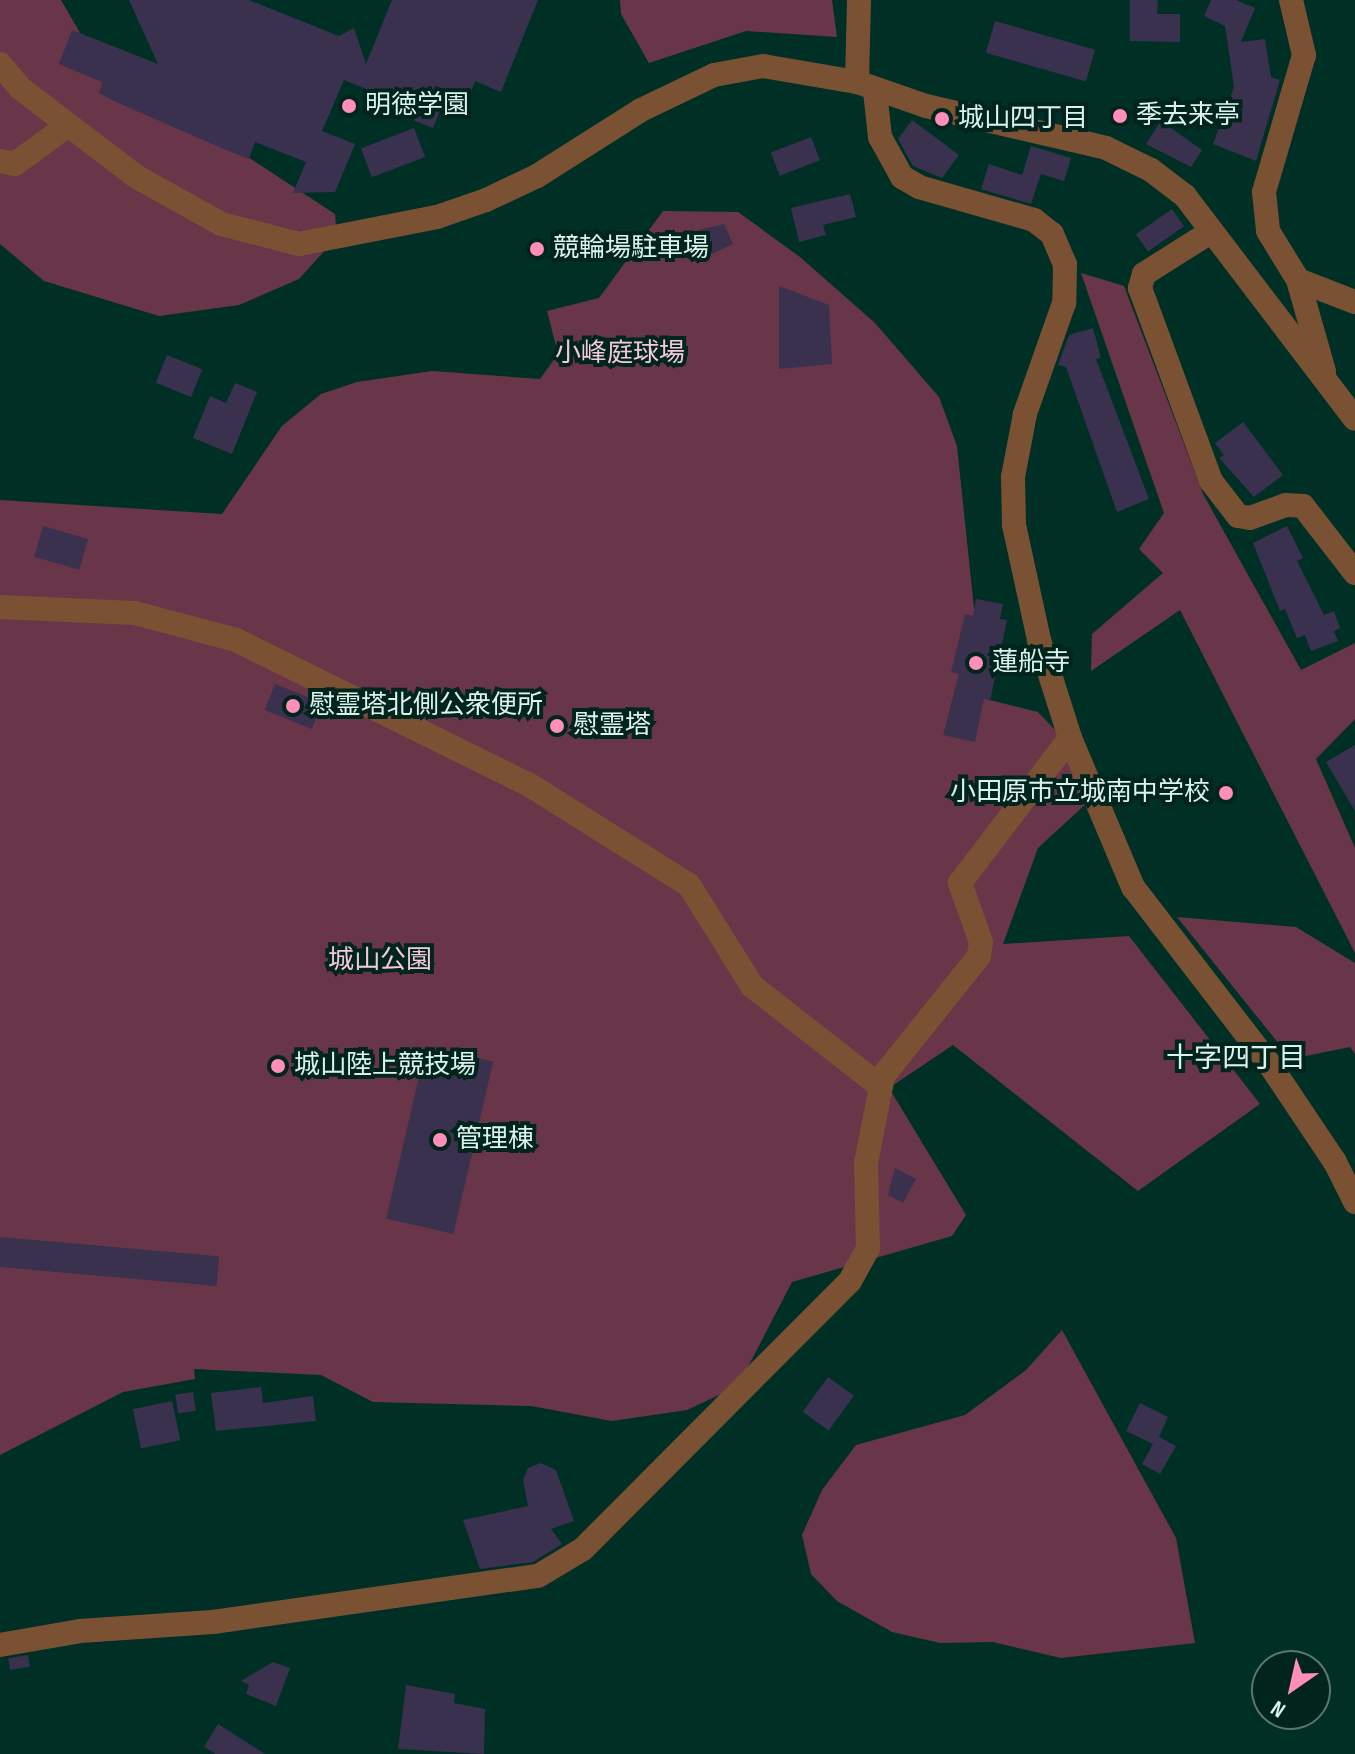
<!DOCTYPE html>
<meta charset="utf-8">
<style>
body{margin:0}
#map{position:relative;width:1355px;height:1754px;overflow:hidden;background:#002f26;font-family:"Sofia Sans Condensed","Noto Sans JP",sans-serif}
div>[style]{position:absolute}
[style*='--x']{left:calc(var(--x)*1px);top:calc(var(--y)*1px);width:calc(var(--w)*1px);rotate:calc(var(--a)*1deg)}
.green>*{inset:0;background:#693649}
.building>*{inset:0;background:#39314e;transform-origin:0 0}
.minor>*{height:24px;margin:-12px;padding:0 12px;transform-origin:12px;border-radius:12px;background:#7b5133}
.dots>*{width:22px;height:22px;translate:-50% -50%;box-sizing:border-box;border:4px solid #01241d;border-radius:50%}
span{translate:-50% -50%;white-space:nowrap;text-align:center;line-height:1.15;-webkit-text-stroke:8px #01241d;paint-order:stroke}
.poi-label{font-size:26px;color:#dcf3ec}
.left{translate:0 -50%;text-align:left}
.right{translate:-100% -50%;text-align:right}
.park-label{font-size:26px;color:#f5cad8}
.neighbourhood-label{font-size:28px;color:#dcf3ec}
.north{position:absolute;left:1251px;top:1650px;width:80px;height:80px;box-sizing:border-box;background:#01241d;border:2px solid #597770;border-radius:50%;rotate:214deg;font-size:22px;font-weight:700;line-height:32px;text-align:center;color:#dcf3ec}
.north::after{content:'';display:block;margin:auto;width:28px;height:36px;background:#ff8eb9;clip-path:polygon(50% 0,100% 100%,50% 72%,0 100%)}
</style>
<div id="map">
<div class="green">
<div style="clip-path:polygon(0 0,61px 0,83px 38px,156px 97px,335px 214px,337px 237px,299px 279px,239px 305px,159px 316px,44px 281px,0 244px)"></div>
<div style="clip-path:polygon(620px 0,832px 0,837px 37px,746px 31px,649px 63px,621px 14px)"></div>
<div style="clip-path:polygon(663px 211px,738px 212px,800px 257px,875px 323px,939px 397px,957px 446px,974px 608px,976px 643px,965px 694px,1038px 712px,1078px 754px,1089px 801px,1038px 848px,1003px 944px,1129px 936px,1260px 1104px,1138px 1191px,953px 1045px,889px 1088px,966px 1215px,952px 1236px,792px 1282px,738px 1386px,687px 1410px,612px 1421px,531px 1406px,373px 1402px,321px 1375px,194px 1369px,195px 1379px,123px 1392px,0 1455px,0 500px,222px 514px,282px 426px,321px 394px,357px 382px,432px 371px,540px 379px,558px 354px,547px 311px,599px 298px)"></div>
<div style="clip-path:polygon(1081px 273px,1124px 286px,1203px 494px,1301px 670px,1355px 643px,1355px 719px,1316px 759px,1355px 848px,1355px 953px,1180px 610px,1091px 671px,1092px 634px,1163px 573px,1139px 549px,1164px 513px)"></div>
<div style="clip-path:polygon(1177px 917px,1296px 927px,1355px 963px,1355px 1054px,1350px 1047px,1291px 1059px)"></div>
<div style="clip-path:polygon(1062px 1330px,1176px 1538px,1195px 1643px,1061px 1658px,993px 1642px,940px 1643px,892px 1632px,837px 1601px,811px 1574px,802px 1535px,822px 1490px,856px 1445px,965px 1415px,1026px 1370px)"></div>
</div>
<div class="building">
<div style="clip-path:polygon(129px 0,249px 0,339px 36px,354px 28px,366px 64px,392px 0,538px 0,501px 92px,475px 81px,463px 112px,443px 104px,433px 128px,387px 110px,392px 99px,344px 80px,322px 131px,355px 144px,335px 192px,293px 193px,306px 162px,255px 142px,249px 159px,226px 150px,116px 102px,99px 93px,102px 82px,59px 64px,72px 30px,158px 64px)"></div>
<div style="clip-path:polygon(1130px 0,1158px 0,1157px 14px,1180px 14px,1180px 42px,1130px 41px)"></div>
<div style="clip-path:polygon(1211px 0,1236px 0,1255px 8px,1241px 42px,1265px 39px,1271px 77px,1280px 80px,1256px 161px,1213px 144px,1234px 87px,1225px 26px,1204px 16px)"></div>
<div style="left:995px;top:21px;width:104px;height:33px;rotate:16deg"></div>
<div style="clip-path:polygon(912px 120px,959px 155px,942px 178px,913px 166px,898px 139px)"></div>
<div style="clip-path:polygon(1161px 121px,1202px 150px,1191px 167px,1146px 144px)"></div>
<div style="left:414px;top:128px;width:31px;height:57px;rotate:69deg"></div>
<div style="left:811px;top:137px;width:25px;height:43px;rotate:69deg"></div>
<div style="clip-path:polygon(1031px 146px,1071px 158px,1064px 181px,1041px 174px,1031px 204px,981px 189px,989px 164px,1022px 175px)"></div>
<div style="clip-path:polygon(850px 194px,856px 217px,823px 225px,826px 235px,799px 242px,791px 208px)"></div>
<div style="left:1172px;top:209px;width:21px;height:44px;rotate:55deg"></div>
<div style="clip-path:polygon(724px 224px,733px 244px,710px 255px,698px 230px)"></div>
<div style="clip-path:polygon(779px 286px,829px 305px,832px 364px,779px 369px)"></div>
<div style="clip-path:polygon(1093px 328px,1101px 358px,1096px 359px,1149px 499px,1117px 512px,1066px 367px,1058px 365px,1069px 335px)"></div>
<div style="left:167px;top:355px;width:38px;height:30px;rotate:22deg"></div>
<div style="clip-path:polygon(235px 383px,257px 392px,232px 454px,193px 438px,210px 396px,226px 403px)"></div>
<div style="clip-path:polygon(1243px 422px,1283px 475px,1254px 497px,1219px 458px,1224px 455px,1215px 443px)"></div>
<div style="left:43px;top:526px;width:47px;height:32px;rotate:16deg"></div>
<div style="clip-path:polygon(1287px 526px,1303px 558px,1297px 561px,1324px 615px,1334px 611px,1340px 628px,1334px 631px,1338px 641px,1311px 651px,1305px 635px,1297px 638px,1285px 609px,1280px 611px,1253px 543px)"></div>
<div style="clip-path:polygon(976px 599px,1003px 604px,1000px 619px,1007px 620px,990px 701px,984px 699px,975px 742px,943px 735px,959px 674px,951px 672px,965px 614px,973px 616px)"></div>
<div style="left:275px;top:684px;width:51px;height:28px;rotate:22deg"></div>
<div style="clip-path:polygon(1355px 745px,1355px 811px,1326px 762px)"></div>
<div style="left:426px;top:1046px;width:69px;height:177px;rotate:13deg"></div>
<div style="clip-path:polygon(895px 1168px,916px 1179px,903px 1203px,888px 1195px)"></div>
<div style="left:0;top:1237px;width:220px;height:30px;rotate:5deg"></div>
<div style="left:828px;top:1377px;width:32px;height:43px;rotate:36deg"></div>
<div style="clip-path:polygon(261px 1387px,263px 1403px,313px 1396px,316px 1421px,216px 1431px,211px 1393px)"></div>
<div style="left:193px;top:1392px;width:19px;height:18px;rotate:81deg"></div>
<div style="left:172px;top:1401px;width:40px;height:40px;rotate:78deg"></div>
<div style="clip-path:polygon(1140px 1403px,1168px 1417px,1159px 1437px,1176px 1446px,1160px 1474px,1142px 1464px,1153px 1444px,1126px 1431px)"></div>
<div style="clip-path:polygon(541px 1463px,556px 1470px,574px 1521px,551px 1529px,562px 1544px,533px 1562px,480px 1569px,463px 1520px,528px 1506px,523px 1480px,528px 1468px)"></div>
<div style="left:28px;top:1655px;width:12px;height:20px;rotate:81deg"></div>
<div style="clip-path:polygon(273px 1662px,290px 1668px,276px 1706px,246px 1694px,249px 1685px,241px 1681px)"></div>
<div style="clip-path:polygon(406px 1685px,455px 1694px,454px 1703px,485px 1709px,484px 1754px,398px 1749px)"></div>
<div style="clip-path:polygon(218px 1724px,265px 1754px,216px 1754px,204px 1747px)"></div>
</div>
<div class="minor">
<div style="--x:1291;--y:0;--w:57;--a:76.7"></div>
<div style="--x:1304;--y:55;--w:143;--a:106.3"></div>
<div style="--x:1264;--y:192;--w:39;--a:84"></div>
<div style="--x:1268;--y:231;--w:57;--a:58.5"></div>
<div style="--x:1298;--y:280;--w:95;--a:74.1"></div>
<div style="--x:0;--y:64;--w:31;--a:50"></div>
<div style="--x:20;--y:88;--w:147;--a:37.3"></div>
<div style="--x:137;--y:177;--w:96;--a:29.2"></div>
<div style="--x:221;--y:224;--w:81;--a:14.4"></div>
<div style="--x:299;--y:244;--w:141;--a:-11.1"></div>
<div style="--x:437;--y:217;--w:52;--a:-19.1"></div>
<div style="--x:486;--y:200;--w:56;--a:-25.2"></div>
<div style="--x:537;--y:176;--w:123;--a:-32.4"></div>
<div style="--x:641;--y:110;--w:81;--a:-25.6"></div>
<div style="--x:714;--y:75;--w:50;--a:-10.4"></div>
<div style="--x:763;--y:66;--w:95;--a:9.7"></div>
<div style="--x:857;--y:82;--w:73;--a:19.2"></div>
<div style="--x:926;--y:106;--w:185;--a:13.1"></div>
<div style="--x:1106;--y:148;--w:50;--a:26.1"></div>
<div style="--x:1151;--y:170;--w:43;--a:37.4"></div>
<div style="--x:1185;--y:196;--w:280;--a:52.7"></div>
<div style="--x:857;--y:82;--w:82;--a:-88.6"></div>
<div style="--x:875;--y:91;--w:46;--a:83.8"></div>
<div style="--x:880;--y:137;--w:46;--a:61.2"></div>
<div style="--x:902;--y:177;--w:20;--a:30"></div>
<div style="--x:919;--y:187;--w:120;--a:16"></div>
<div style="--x:1034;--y:220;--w:23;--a:38"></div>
<div style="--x:1052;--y:234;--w:33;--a:67"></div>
<div style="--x:1065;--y:264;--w:39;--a:91"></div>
<div style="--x:1064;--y:303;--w:118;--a:109.4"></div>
<div style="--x:1025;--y:414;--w:64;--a:100.8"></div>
<div style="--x:1013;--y:477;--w:48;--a:88.8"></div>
<div style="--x:1014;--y:525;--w:118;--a:77.7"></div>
<div style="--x:1039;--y:640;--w:103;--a:72.4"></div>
<div style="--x:1070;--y:738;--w:162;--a:67.1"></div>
<div style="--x:1133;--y:887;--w:221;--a:52.4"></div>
<div style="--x:1268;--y:1062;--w:120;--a:56.2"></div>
<div style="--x:1335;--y:1162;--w:45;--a:63.4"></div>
<div style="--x:0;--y:161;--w:15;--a:11"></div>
<div style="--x:15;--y:164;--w:66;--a:-36.3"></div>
<div style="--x:1209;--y:233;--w:77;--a:147.8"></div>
<div style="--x:1144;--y:274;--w:15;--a:106"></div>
<div style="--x:1140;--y:288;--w:206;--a:69.8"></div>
<div style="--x:1211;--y:481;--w:44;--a:52.4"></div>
<div style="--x:1238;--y:516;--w:12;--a:9"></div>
<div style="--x:1250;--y:518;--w:38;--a:-20"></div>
<div style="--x:1286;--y:505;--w:17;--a:3"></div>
<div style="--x:1303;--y:506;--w:85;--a:52.2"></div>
<div style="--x:1298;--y:280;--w:61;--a:21.1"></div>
<div style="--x:0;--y:607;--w:135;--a:2.5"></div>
<div style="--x:135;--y:613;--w:105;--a:15"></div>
<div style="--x:236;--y:640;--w:326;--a:26.3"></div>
<div style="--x:528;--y:784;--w:190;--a:32.1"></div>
<div style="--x:689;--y:885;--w:119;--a:58"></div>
<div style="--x:752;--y:986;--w:162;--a:38"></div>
<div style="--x:0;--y:1645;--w:81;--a:-9.9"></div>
<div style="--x:80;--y:1631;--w:133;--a:-3.9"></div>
<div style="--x:213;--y:1622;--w:328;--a:-8.1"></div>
<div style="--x:538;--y:1576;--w:52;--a:-31"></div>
<div style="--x:583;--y:1549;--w:378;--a:-45.1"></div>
<div style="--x:850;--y:1281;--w:37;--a:-61"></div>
<div style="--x:868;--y:1249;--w:86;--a:-91.3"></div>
<div style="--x:866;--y:1163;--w:89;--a:-78.9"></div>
<div style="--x:883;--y:1076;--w:154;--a:-51.3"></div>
<div style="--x:979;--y:956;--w:14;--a:-82"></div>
<div style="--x:981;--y:942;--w:63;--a:-109.6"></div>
<div style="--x:960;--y:883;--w:182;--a:-52.8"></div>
</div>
<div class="dots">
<div style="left:349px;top:106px;background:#ff8eb9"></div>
<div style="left:1120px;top:116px;background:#ff8eb9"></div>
<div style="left:942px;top:119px;background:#ff8eb9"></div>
<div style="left:537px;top:249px;background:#ff8eb9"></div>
<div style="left:976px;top:663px;background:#ff8eb9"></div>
<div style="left:293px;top:706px;background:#ff8eb9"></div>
<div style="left:557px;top:726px;background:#ff8eb9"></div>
<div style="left:1226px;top:793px;background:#ff8eb9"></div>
<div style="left:278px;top:1066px;background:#ff8eb9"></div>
<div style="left:440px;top:1140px;background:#ff8eb9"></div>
</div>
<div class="poi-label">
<span class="left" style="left:365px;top:106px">明徳学園</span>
<span class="left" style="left:1136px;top:116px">季去来亭</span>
<span class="left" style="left:958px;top:119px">城山四丁目</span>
<span class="left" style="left:553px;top:249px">競輪場駐車場</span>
<span class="left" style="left:992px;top:663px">蓮船寺</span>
<span class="left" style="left:309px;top:706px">慰霊塔北側公衆便所</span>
<span class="left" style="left:573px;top:726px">慰霊塔</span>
<span class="right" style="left:1210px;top:793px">小田原市立城南中学校</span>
<span class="left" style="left:294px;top:1066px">城山陸上競技場</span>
<span class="left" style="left:456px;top:1140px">管理棟</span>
</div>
<div class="park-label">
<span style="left:620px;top:354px">小峰庭球場</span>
<span style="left:380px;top:961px">城山公園</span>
</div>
<div class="neighbourhood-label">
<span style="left:1236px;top:1059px">十字四丁目</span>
</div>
<div class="north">N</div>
</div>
